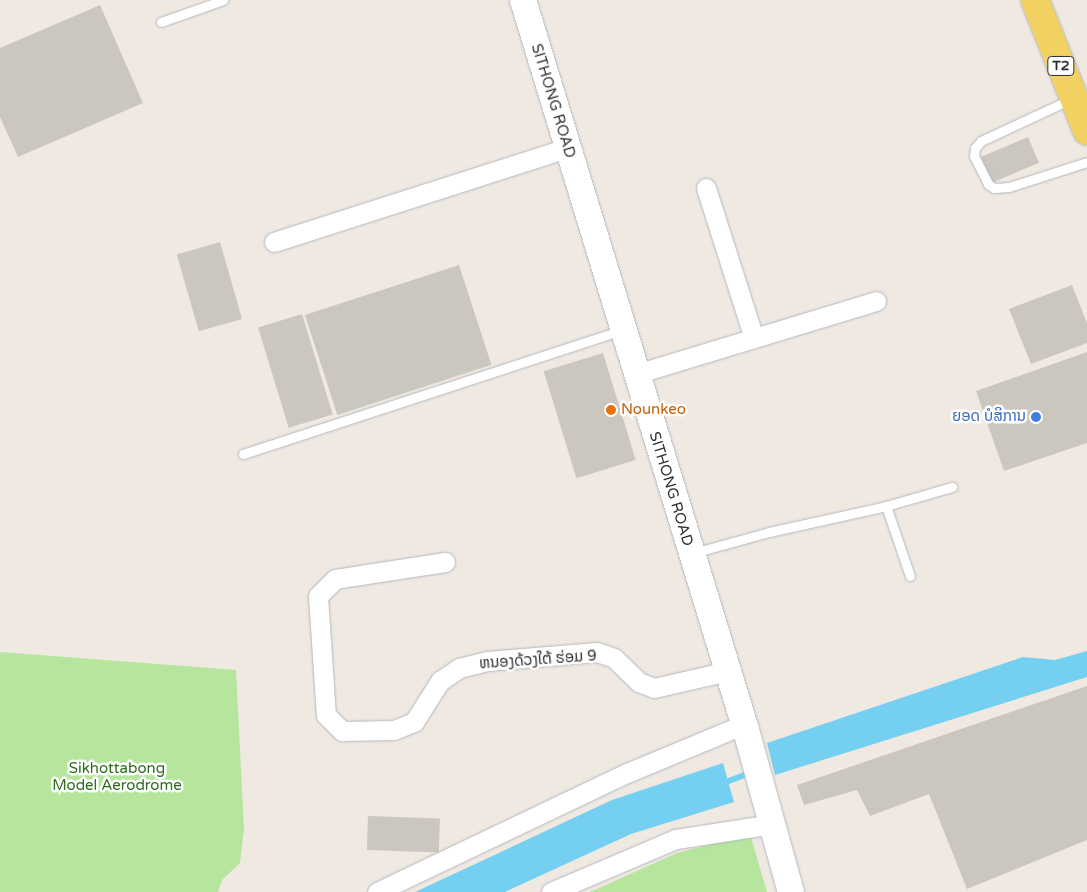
<!DOCTYPE html>
<meta charset="utf-8">
<style>
body{margin:0}
#map{position:relative;width:1087px;height:892px;overflow:hidden;background:#efe9e1;font-family:"Varela Round","Noto Sans Lao",sans-serif}
div>[style]{position:absolute}
[style*='--x']{left:calc(var(--x)*1px);top:calc(var(--y)*1px);width:calc(var(--w)*1px);rotate:calc(var(--a)*1deg)}
.green>*{inset:0;background:#b6e59e}
.water>*{inset:0;background:#75cff0}
.stream>*{height:5.5px;margin:-2.75px;padding:0 2.75px;transform-origin:2.75px;border-radius:2.75px;background:#75cff0}
.building>*{inset:0;background:#cbc7bf;transform-origin:0 0}
.roads{filter:drop-shadow(0 0 1px #b4b7c1) drop-shadow(0 0 1px #b4b7c1)}
.service>*{height:9px;margin:-4.5px;padding:0 4.5px;transform-origin:4.5px;border-radius:4.5px;background:#fff}
.minor>*{height:19px;margin:-9.5px;padding:0 9.5px;transform-origin:9.5px;border-radius:9.5px;background:#fff}
.secondary>*{height:26px;margin:-13px;padding:0 13px;transform-origin:13px;border-radius:13px;background:#fff}
.primary>*{height:28px;margin:-14px;padding:0 14px;transform-origin:14px;border-radius:14px;background:#f2d163}
.dots>*{width:14px;height:14px;translate:-50% -50%;box-sizing:border-box;border:2px solid #fff;border-radius:50%}
span{translate:-50% -50%;white-space:nowrap;text-align:center;line-height:1.15;-webkit-text-stroke:5px #fff;paint-order:stroke}
.shield-label span{padding:1px 4px;background:#fff;border:1px solid;border-radius:4px;-webkit-text-stroke-width:0}
.shield-label{font-size:14px;color:#2e2e2e;font-weight:700}
.street-label{font-size:15px;color:#2e2e2e}
.food-label{font-size:15px;color:#c56008}
.left{translate:0 -50%;text-align:left}
.shop-label{font-size:15px;color:#366cbe}
.right{translate:-100% -50%;text-align:right}
.park-label{font-size:15px;color:#2c6e1b}
</style>
<div id="map">
<div class="green">
<div style="clip-path:polygon(0 652px,236px 670px,244px 829px,240px 863px,222px 880px,218px 892px,0 892px)"></div>
<div style="clip-path:polygon(750px 834px,767px 892px,590px 892px,677px 853px)"></div>
</div>
<div class="water">
<div style="clip-path:polygon(1087px 651px,1087px 677px,775px 775px,767px 743px,1023px 657px,1055px 660px)"></div>
<div style="clip-path:polygon(723px 763px,734px 802px,631px 834px,505px 892px,415px 892px,612px 800px)"></div>
</div>
<div class="stream">
<div style="--x:721;--y:784;--w:31;--a:-21"></div>
</div>
<div class="building">
<div style="clip-path:polygon(100px 5px,143px 103px,18px 157px,0 117px,0 48px)"></div>
<div style="left:1028px;top:137px;width:28px;height:51px;rotate:67deg"></div>
<div style="left:220px;top:242px;width:80px;height:45px;rotate:74deg"></div>
<div style="left:459px;top:265px;width:105px;height:162px;rotate:72deg"></div>
<div style="clip-path:polygon(1072px 285px,1087px 323px,1087px 343px,1031px 364px,1009px 309px)"></div>
<div style="left:302px;top:314px;width:105px;height:46px;rotate:73deg"></div>
<div style="clip-path:polygon(1087px 352px,1087px 443px,1004px 471px,976px 391px)"></div>
<div style="left:603px;top:353px;width:112px;height:62px;rotate:73deg"></div>
<div style="clip-path:polygon(1087px 686px,1087px 840px,967px 889px,929px 794px,870px 816px,857px 790px,804px 805px,797px 785px)"></div>
<div style="left:368px;top:816px;width:72px;height:34px;rotate:2deg"></div>
</div>
<div class="roads">
<div class="service">
<div style="--x:161;--y:22;--w:66;--a:-19.5"></div>
<div style="--x:1071;--y:99;--w:99;--a:155"></div>
<div style="--x:981;--y:141;--w:9;--a:131"></div>
<div style="--x:975;--y:148;--w:8;--a:97"></div>
<div style="--x:974;--y:156;--w:31;--a:63"></div>
<div style="--x:988;--y:184;--w:7;--a:34"></div>
<div style="--x:994;--y:188;--w:15;--a:-4"></div>
<div style="--x:1009;--y:187;--w:82;--a:-17.8"></div>
<div style="--x:243;--y:454;--w:400;--a:-18.1"></div>
<div style="--x:886;--y:506;--w:74;--a:71.1"></div>
<div style="--x:693;--y:553;--w:79;--a:-15.4"></div>
<div style="--x:769;--y:532;--w:120;--a:-12.5"></div>
<div style="--x:886;--y:506;--w:69;--a:-16.1"></div>
</div>
<div class="minor">
<div style="--x:706;--y:188;--w:157;--a:72.3"></div>
<div style="--x:274;--y:242;--w:308;--a:-17.8"></div>
<div style="--x:636;--y:374;--w:251;--a:-16.9"></div>
<div style="--x:445;--y:562;--w:111;--a:171.2"></div>
<div style="--x:335;--y:579;--w:24;--a:135"></div>
<div style="--x:318;--y:596;--w:119;--a:86.2"></div>
<div style="--x:326;--y:715;--w:23;--a:45"></div>
<div style="--x:342;--y:731;--w:52;--a:-1.1"></div>
<div style="--x:394;--y:730;--w:22;--a:-22"></div>
<div style="--x:414;--y:722;--w:49;--a:-57.6"></div>
<div style="--x:440;--y:681;--w:23;--a:-34"></div>
<div style="--x:459;--y:668;--w:29;--a:-14"></div>
<div style="--x:487;--y:661;--w:110;--a:-4.7"></div>
<div style="--x:597;--y:652;--w:18;--a:19"></div>
<div style="--x:614;--y:658;--w:35;--a:44"></div>
<div style="--x:639;--y:682;--w:16;--a:22"></div>
<div style="--x:654;--y:688;--w:76;--a:-12.9"></div>
<div style="--x:377;--y:892;--w:277;--a:-25.5"></div>
<div style="--x:627;--y:773;--w:128;--a:-22.6"></div>
<div style="--x:551;--y:892;--w:136;--a:-23"></div>
<div style="--x:676;--y:839;--w:98;--a:-8.8"></div>
</div>
<div class="secondary">
<div style="--x:523;--y:0;--w:763;--a:73.01"></div>
<div style="--x:746;--y:730;--w:168;--a:74.5"></div>
</div>
<div class="primary">
<div style="--x:1035;--y:0;--w:141;--a:68.3"></div>
</div>
</div>
<div class="dots">
<div style="left:611px;top:410px;background:#e8710a"></div>
<div style="left:1036px;top:417px;background:#3f7fe0"></div>
</div>
<div class="shield-label">
<span style="left:1061px;top:66px">T2</span>
</div>
<div class="street-label">
<span style="left:553px;top:101px;rotate:73deg">SITHONG ROAD</span>
<span style="left:671px;top:489px;rotate:73deg">SITHONG ROAD</span>
<span style="left:538px;top:660px;rotate:-4deg">ຫນອງດ້ວງໃຕ້ ຮ່ອມ 9</span>
</div>
<div class="food-label">
<span class="left" style="left:621px;top:410px">Nounkeo</span>
</div>
<div class="shop-label">
<span class="right" style="left:1026px;top:417px">ຍອດ ບໍສິການ</span>
</div>
<div class="park-label">
<span style="left:117px;top:777px">Sikhottabong<br>Model Aerodrome</span>
</div>
</div>
